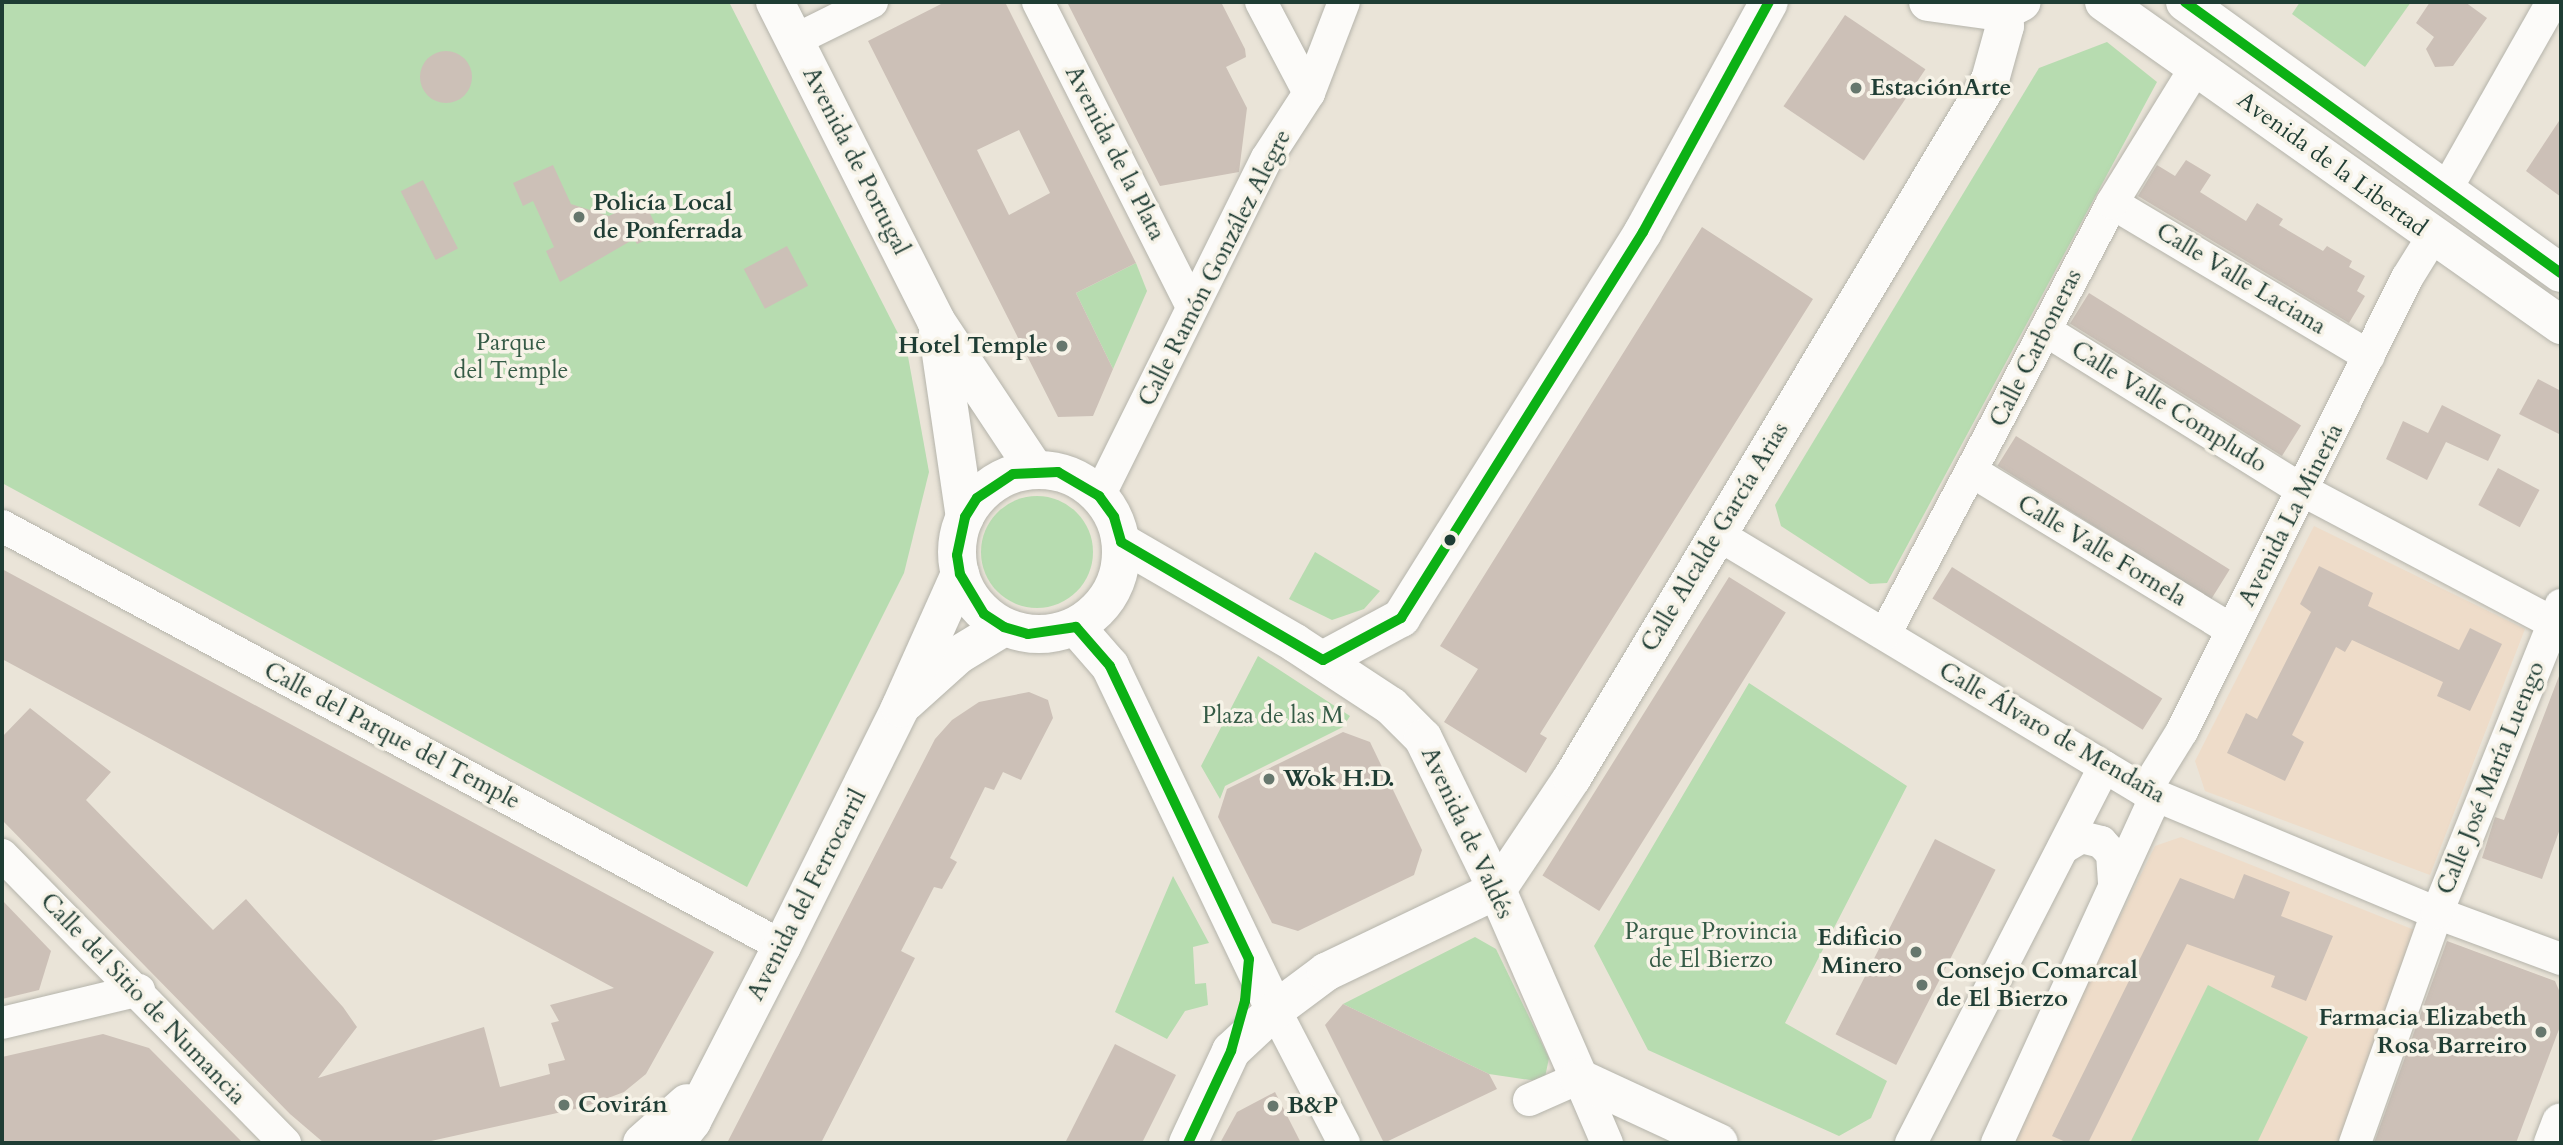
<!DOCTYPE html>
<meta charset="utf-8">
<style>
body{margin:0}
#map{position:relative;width:2563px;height:1145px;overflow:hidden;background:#eae4d8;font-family:Cardo,serif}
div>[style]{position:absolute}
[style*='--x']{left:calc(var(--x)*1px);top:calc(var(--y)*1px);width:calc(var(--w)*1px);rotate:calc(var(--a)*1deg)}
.built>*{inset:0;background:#eedcc9}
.green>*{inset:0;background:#b7dcb0}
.round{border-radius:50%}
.building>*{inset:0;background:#ccc0b7;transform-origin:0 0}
.roads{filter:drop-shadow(0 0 2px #b5b4ab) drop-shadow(0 0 2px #b5b4ab)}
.street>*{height:32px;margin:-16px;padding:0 16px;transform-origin:16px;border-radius:16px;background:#fcfbf9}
.secondary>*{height:38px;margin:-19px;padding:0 19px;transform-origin:19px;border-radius:19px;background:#fcfbf9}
.secondary>.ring{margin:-19px;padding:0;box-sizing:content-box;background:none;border:38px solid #fcfbf9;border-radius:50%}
.bus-1>*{height:10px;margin:-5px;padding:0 5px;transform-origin:5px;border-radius:5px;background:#0cb115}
.dots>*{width:19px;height:19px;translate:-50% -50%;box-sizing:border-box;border:4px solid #f7f3e8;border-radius:50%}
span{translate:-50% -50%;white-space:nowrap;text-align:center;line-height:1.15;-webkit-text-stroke:7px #f7f3e8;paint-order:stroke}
.poi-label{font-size:24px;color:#1f3d34;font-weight:700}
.left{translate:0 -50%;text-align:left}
.right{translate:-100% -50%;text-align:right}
.street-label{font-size:24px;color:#1f3d34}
.park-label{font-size:24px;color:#355b46}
.frame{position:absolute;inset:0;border:4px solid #1f3d34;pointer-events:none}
</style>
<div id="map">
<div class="built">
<div style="clip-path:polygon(2314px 526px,2525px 629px,2430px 875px,2205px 791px,2195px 761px)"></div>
<div style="clip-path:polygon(2181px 837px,2422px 933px,2348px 1143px,2008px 1143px,2155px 846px)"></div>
</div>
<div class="green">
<div style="clip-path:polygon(2px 2px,729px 2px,907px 351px,929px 472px,904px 573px,747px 887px,2px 483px)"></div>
<div style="clip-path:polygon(2300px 2px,2411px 2px,2365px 67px,2292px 14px)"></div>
<div style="clip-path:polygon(2107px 42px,2157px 82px,1887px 583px,1870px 584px,1781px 526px,1775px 505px,2039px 68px)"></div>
<div style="clip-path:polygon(1136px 263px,1147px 291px,1113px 369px,1076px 293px)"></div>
<div class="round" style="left:981px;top:496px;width:112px;height:112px"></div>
<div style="clip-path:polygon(1315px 552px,1380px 591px,1364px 609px,1332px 620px,1289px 599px)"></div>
<div style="clip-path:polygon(1258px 656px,1350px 716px,1343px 727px,1225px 786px,1220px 799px,1201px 766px)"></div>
<div style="clip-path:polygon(1749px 683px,1907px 786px,1785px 1023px,1887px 1081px,1871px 1118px,1839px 1136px,1648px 1050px,1594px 946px)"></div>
<div style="clip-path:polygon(1173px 876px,1209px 943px,1193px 947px,1195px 984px,1206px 983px,1208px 1005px,1185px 1011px,1167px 1039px,1115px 1012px)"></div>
<div style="clip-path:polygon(1475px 937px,1496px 949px,1549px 1058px,1544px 1082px,1489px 1074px,1343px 1004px)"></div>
<div style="clip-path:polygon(2208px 985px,2308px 1037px,2257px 1143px,2130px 1143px)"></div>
</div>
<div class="building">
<div style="clip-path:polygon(evenodd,945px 2px,1005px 2px,1136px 263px,1076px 293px,1113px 369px,1093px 416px,1058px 417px,868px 41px,945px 2px,1019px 130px,1050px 193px,1009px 215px,977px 150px,1019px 130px)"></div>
<div style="clip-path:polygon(1067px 2px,1221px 2px,1245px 49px,1246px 57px,1226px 67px,1247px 108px,1239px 172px,1160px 186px)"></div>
<div style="clip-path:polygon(2430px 2px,2465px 2px,2487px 18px,2453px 66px,2435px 67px,2426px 49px,2434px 37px,2416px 23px)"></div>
<div style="left:1845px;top:15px;width:97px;height:110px;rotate:34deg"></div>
<div class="round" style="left:420px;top:51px;width:52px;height:52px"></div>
<div style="clip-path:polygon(2561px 118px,2561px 197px,2526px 171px)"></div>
<div style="clip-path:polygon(2186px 160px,2211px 175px,2200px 192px,2246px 221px,2257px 203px,2283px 219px,2279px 225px,2323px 251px,2327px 246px,2352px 261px,2349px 267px,2365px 276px,2357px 291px,2365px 296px,2349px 323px,2138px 196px,2157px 165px,2175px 176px)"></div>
<div style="clip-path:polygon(553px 165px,571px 204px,609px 216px,643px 199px,660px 234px,637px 244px,634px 239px,560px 282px,546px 251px,554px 247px,533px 201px,523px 206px,513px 183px)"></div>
<div style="left:423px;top:180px;width:77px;height:25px;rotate:63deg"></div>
<div style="clip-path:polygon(1702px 227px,1813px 299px,1540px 734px,1547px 738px,1526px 773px,1444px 722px,1478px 669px,1440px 646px)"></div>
<div style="left:787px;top:246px;width:45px;height:49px;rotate:62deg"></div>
<div style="left:2089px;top:293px;width:250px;height:36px;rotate:32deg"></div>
<div style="clip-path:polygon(2538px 379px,2561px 391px,2561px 435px,2519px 414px)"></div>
<div style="clip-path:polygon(2442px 405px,2501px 435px,2488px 461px,2446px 442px,2427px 480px,2386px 459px,2403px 421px,2428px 433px)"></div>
<div style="left:2016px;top:436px;width:252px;height:35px;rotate:32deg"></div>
<div style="left:2498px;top:468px;width:47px;height:42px;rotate:28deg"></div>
<div style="clip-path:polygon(2319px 566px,2373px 593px,2368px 606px,2459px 650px,2470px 628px,2502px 644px,2470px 711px,2437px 696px,2443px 682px,2352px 640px,2345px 652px,2336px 647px,2292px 735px,2304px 742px,2285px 781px,2227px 753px,2246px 713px,2257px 719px,2311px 612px,2300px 604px)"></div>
<div style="left:1952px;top:567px;width:248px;height:37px;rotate:32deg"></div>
<div style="clip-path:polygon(2px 569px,714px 952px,646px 1074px,624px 1092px,584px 1107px,422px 1143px,324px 1143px,290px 1114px,2px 820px,2px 737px,30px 708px,111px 772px,86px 800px,213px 930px,246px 899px,343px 1007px,357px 1027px,318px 1078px,484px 1027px,500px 1087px,550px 1074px,548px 1064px,565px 1060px,551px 1023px,559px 1021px,550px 1005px,614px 988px,2px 659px)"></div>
<div style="left:1729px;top:577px;width:67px;height:352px;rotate:32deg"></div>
<div style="clip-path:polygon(2559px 676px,2561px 826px,2542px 879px,2482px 858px,2495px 817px,2504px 820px)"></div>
<div style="clip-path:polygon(1029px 692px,1048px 700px,1053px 718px,1021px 780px,1003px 772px,994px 790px,985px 787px,950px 858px,957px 862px,942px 889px,934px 887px,901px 951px,915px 958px,821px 1143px,727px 1143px,935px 739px,952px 720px,979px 702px)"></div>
<div style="clip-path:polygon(1343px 732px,1370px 742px,1422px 850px,1414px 875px,1298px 931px,1272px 923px,1218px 817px,1227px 789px)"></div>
<div style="left:1935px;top:839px;width:68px;height:219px;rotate:27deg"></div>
<div style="clip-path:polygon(2244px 874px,2290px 892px,2281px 916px,2333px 936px,2306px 1001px,2271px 987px,2275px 976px,2187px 944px,2088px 1143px,2068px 1143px,2052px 1136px,2180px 878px,2234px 899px)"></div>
<div style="clip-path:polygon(2px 900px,51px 951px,39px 990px,2px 999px)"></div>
<div style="clip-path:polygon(2447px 941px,2555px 981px,2561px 995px,2561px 1024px,2516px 1143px,2374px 1143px)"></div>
<div style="clip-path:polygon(1343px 1004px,1489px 1074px,1497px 1089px,1384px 1143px,1325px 1025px)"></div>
<div style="clip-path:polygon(103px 1034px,149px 1048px,243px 1143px,2px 1143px,2px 1057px)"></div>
<div style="clip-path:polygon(1115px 1044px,1176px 1075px,1142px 1143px,1065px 1143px)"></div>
<div style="clip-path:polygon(1275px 1092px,1301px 1143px,1220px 1143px,1237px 1112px)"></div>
</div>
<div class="roads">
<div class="street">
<div style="--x:1038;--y:2;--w:339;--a:63.2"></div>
<div style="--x:1261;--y:2;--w:103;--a:62.2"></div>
<div style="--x:795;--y:40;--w:86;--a:-26.3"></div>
<div style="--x:2447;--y:188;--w:211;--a:-60.5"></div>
<div style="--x:2112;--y:203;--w:299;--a:30.8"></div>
<div style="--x:2045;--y:330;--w:305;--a:31.9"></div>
<div style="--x:2304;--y:491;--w:282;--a:27.9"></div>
<div style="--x:1973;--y:472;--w:303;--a:31.4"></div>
<div style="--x:1099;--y:496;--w:377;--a:-63.6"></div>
<div style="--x:1267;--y:158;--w:77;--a:-57.1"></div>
<div style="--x:1309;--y:93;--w:97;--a:-69"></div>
<div style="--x:2;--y:526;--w:886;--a:28.3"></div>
<div style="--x:1717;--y:534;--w:499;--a:31"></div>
<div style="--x:2145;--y:791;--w:316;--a:22.7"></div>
<div style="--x:2437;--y:913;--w:132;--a:20.4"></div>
<div style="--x:1885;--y:634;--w:487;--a:-62.2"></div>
<div style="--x:2112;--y:203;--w:160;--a:-58.3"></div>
<div style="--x:2145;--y:791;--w:70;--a:-58.3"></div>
<div style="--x:2182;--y:731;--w:506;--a:-63.59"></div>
<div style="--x:2407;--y:278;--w:49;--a:-58.2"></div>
<div style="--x:2063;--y:848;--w:21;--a:-31"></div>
<div style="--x:2081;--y:837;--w:21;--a:14"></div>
<div style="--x:2101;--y:842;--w:16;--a:47"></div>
<div style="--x:2112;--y:854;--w:29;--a:86"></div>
<div style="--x:2;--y:855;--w:404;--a:45.5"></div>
<div style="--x:1275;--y:1010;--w:150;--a:62.6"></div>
<div style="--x:2;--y:1023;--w:141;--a:-13.5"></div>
<div style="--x:1529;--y:1100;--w:55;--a:-23.7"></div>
<div style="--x:1579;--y:1078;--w:71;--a:66.7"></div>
<div style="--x:1911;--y:1143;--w:423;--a:-62.8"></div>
<div style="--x:1997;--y:1143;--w:382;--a:-65.4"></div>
<div style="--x:2355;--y:1143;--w:244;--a:-70.4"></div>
<div style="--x:2437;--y:913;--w:332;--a:-68.1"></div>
</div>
<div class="secondary">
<div style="--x:775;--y:2;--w:357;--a:63.2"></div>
<div style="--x:936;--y:321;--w:179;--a:56.4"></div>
<div style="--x:1928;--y:2;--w:75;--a:7.7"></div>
<div style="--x:2002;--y:12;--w:22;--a:-27"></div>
<div style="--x:2104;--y:2;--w:560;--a:35.25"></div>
<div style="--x:2185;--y:2;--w:463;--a:35.8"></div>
<div style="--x:938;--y:333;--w:186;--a:81.7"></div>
<div class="ring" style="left:957px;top:470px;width:126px;height:126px"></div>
<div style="--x:1121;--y:542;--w:201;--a:30.1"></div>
<div style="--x:1295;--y:643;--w:115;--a:33.3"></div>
<div style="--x:1391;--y:706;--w:45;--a:45"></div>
<div style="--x:1423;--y:738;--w:169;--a:64"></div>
<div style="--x:1497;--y:890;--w:205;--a:66.4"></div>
<div style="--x:1579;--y:1078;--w:154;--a:24.9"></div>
<div style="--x:1076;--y:627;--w:52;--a:48.9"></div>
<div style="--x:1110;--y:666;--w:382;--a:64.4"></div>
<div style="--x:1323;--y:660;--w:89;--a:-28.3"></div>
<div style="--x:1401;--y:618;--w:456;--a:-57.9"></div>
<div style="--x:1643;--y:232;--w:262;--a:-61.3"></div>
<div style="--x:906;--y:702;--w:70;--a:-42.1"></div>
<div style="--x:958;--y:655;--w:54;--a:-31.3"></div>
<div style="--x:642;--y:1143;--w:60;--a:-41.6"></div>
<div style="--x:675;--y:1143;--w:28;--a:-52"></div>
<div style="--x:692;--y:1121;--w:197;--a:-62.8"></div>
<div style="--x:782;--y:946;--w:266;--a:-63.6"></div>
<div style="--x:900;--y:708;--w:147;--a:-65.9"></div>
<div style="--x:1188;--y:1143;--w:102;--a:-64.9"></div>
<div style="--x:1231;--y:1051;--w:60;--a:-43"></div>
<div style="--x:1275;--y:1010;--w:64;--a:-36.7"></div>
<div style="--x:1326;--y:972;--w:190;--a:-25.6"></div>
<div style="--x:1497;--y:890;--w:135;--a:-56.2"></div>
<div style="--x:1572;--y:778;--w:814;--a:-59.08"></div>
<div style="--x:1990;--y:80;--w:56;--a:-74.5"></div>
<div style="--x:2005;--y:26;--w:14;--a:-102"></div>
<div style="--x:2553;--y:1143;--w:22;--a:-69"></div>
</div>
</div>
<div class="bus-1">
<div style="--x:2185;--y:2;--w:463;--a:35.8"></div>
<div style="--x:1188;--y:1143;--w:102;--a:-64.9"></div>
<div style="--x:1231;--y:1051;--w:52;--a:-74.4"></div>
<div style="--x:1245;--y:1001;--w:42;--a:-84.6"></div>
<div style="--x:1249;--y:959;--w:324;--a:-115.4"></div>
<div style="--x:1110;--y:666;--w:52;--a:-131.1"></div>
<div style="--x:1076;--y:627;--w:49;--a:171.7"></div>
<div style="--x:1028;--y:634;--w:25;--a:-164"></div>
<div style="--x:1004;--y:627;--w:24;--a:-147"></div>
<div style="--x:984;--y:614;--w:47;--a:-121"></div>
<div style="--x:960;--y:574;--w:19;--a:-99"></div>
<div style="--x:957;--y:555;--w:39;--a:-78"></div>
<div style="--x:965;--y:517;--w:22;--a:-58"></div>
<div style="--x:977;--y:498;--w:43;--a:-33.7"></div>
<div style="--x:1013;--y:474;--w:45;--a:-2.5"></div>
<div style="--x:1058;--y:472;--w:48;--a:30.3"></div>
<div style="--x:1099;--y:496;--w:26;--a:54"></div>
<div style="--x:1114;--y:517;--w:26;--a:74"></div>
<div style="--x:1121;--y:542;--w:234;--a:30.3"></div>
<div style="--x:1323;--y:660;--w:89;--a:-28.3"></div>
<div style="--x:1401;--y:618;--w:456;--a:-57.9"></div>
<div style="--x:1643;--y:232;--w:262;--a:-61.3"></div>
</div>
<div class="dots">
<div style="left:1856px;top:88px;background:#66776d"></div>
<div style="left:579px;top:217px;background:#66776d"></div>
<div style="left:1062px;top:346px;background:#66776d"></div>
<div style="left:1450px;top:540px;background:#1f3d34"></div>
<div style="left:1269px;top:779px;background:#66776d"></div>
<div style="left:1916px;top:952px;background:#66776d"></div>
<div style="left:1922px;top:985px;background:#66776d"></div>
<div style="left:2541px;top:1032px;background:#66776d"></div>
<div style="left:564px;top:1105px;background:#66776d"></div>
<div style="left:1273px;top:1106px;background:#66776d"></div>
</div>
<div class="poi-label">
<span class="left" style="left:1870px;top:88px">EstaciónArte</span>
<span class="left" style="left:593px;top:217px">Policía Local<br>de Ponferrada</span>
<span class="right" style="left:1048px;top:346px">Hotel Temple</span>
<span class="left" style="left:1283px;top:779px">Wok H.D.</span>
<span class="right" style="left:1902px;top:952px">Edificio<br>Minero</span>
<span class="left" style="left:1936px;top:985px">Consejo Comarcal<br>de El Bierzo</span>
<span class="right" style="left:2527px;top:1032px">Farmacia Elizabeth<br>Rosa Barreiro</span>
<span class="left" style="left:578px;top:1105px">Covirán</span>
<span class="left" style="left:1287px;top:1106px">B&amp;P</span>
</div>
<div class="street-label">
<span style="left:1115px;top:153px;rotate:63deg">Avenida de la Plata</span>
<span style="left:856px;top:161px;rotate:63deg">Avenida de Portugal</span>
<span style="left:2332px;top:164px;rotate:36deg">Avenida de la Libertad</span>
<span style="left:1215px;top:268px;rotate:-63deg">Calle Ramón González Alegre</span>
<span style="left:2241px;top:279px;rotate:31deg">Calle Valle Laciana</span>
<span style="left:2036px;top:348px;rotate:-63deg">Calle Carboneras</span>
<span style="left:2169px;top:407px;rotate:32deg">Calle Valle Compludo</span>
<span style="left:2291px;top:515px;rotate:-63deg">Avenida La Minería</span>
<span style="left:1715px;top:537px;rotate:-59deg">Calle Alcalde García Arias</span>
<span style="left:2102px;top:551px;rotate:31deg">Calle Valle Fornela</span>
<span style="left:2052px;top:733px;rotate:30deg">Calle Álvaro de Mendaña</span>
<span style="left:392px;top:736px;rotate:28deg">Calle del Parque del Temple</span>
<span style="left:2491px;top:778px;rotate:-68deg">Calle José María Luengo</span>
<span style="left:1467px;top:833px;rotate:65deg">Avenida de Valdés</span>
<span style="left:807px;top:895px;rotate:-63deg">Avenida del Ferrocarril</span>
<span style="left:143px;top:999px;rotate:46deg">Calle del Sitio de Numancia</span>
</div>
<div class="park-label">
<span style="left:511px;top:357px">Parque<br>del Temple</span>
<span style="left:1273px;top:716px">Plaza de las M</span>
<span style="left:1711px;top:946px">Parque Provincia<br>de El Bierzo</span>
</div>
<div class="frame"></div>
</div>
